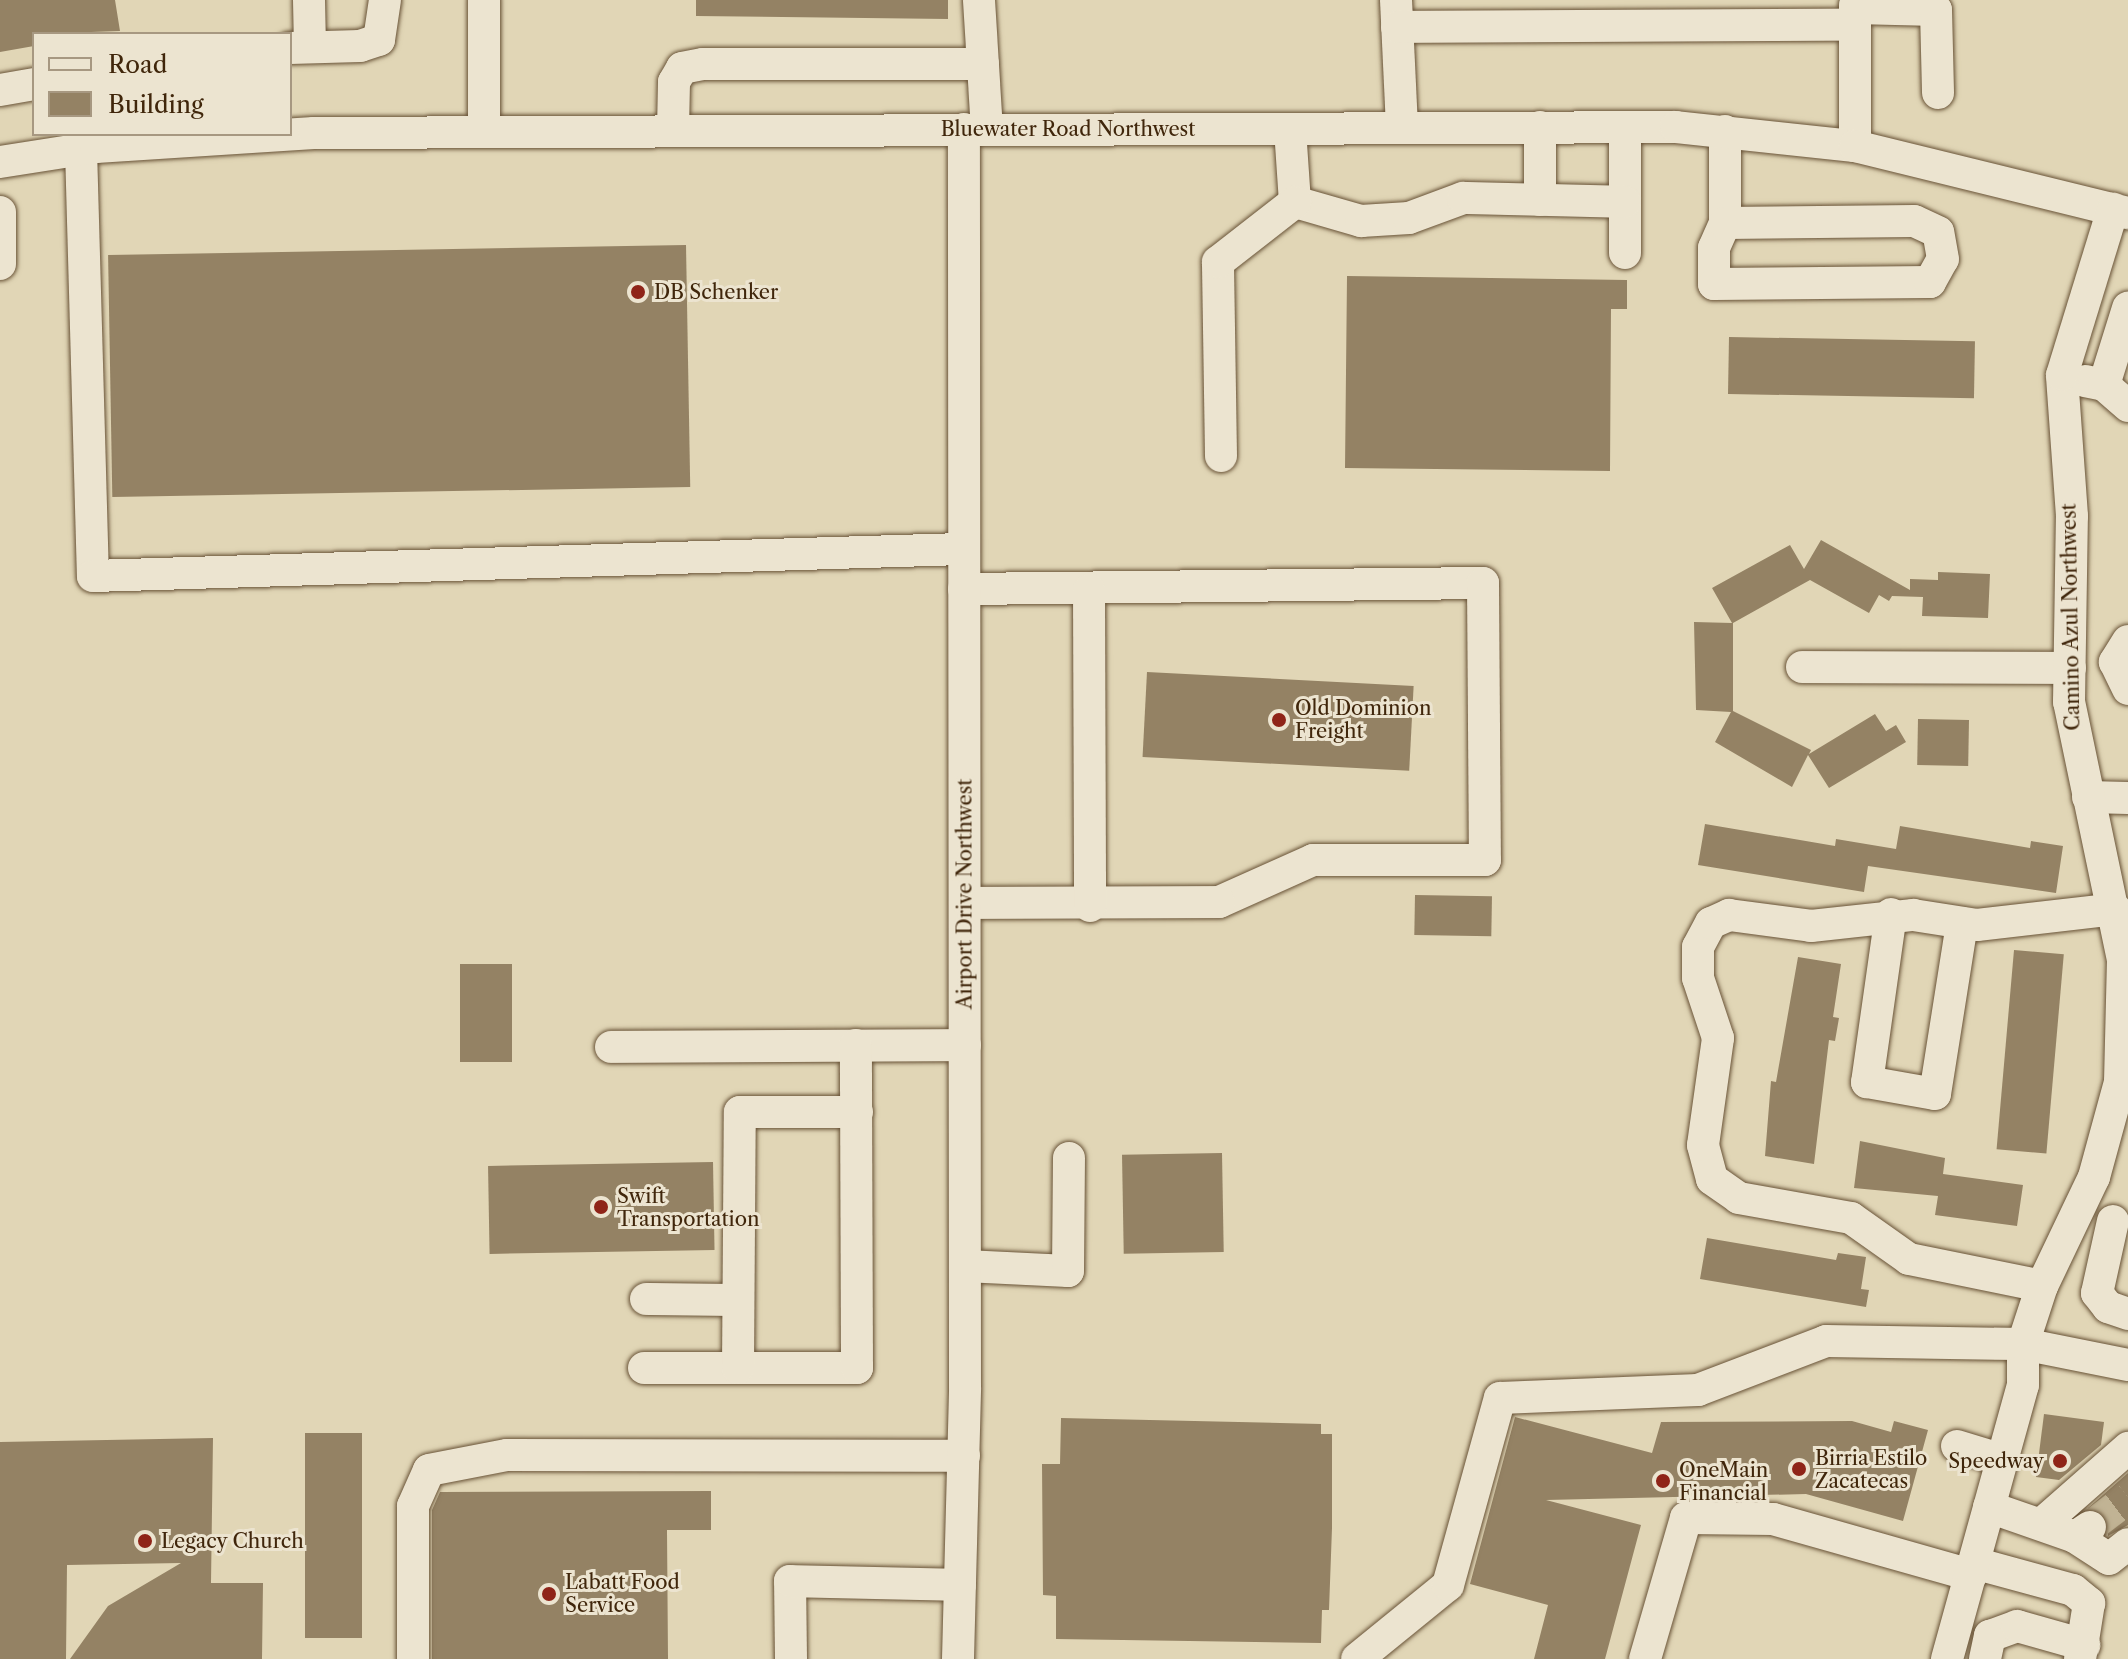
<!DOCTYPE html>
<style>
body{margin:0}
#map{position:relative;width:2128px;height:1659px;overflow:hidden;background:#e1d6b6;font-family:"Libre Caslon Text",serif}
div>[style]{position:absolute}
[style*='--x']{left:calc(var(--x)*1px);top:calc(var(--y)*1px);width:calc(var(--w)*1px);rotate:calc(var(--a)*1deg)}
.building>*{inset:0;background:#948264;transform-origin:0 0}
.minor-tunnel>*{height:32px;margin-top:-16px;transform-origin:0;background:repeating-linear-gradient(90deg,#c1b394 0 32px,transparent 0 48px)}
.roads{filter:drop-shadow(0 0 2px #685236) drop-shadow(0 0 2px #685236)}
.minor>*{height:32px;margin:-16px;padding:0 16px;transform-origin:16px;border-radius:16px;background:#ece4d0}
.dots>*{width:22px;height:22px;translate:-50% -50%;box-sizing:border-box;border:4px solid #ece4d0;border-radius:50%}
span{translate:-50% -50%;white-space:nowrap;text-align:center;line-height:1.15;-webkit-text-stroke:6px #ece4d0;paint-order:stroke}
.street-label{font-size:20px;color:#40260b}
.poi-label{font-size:20px;color:#40260b}
.left{translate:0 -50%;text-align:left}
.right{translate:-100% -50%;text-align:right}
.legend{position:absolute;left:32px;top:32px;width:260px;height:104px;box-sizing:border-box;background:#ece4d0;border:2px solid #a79881;margin:0;padding:10px 14px;list-style:none;font-size:24px;color:#40260b}
.legend li{display:flex;align-items:center;gap:16px;height:40px}
.legend b{width:40px;border:2px solid #a79881}
</style>
<div id="map">
<div class="building">
<div style="clip-path:polygon(0 0,115px 0,120px 31px,34px 34px,34px 46px,0 52px)"></div>
<div style="clip-path:polygon(696px 0,948px 0,948px 19px,696px 16px)"></div>
<div style="left:686px;top:245px;width:242px;height:578px;rotate:89deg"></div>
<div style="clip-path:polygon(1347px 276px,1627px 280px,1627px 309px,1611px 309px,1610px 471px,1345px 468px)"></div>
<div style="left:1729px;top:337px;width:246px;height:57px;rotate:1deg"></div>
<div style="clip-path:polygon(1821px 540px,1910px 590px,1910px 579px,1938px 580px,1938px 572px,1990px 574px,1988px 618px,1922px 616px,1923px 597px,1892px 596px,1889px 601px,1879px 595px,1869px 613px,1810px 580px,1733px 623px,1733px 711px,1811px 750px,1809px 754px,1875px 714px,1886px 731px,1896px 725px,1906px 742px,1829px 788px,1808px 755px,1792px 787px,1715px 742px,1731px 712px,1696px 710px,1694px 622px,1732px 623px,1712px 588px,1790px 545px,1804px 569px)"></div>
<div style="left:1147px;top:672px;width:267px;height:85px;rotate:3deg"></div>
<div style="left:1918px;top:719px;width:51px;height:46px;rotate:1deg"></div>
<div style="clip-path:polygon(1705px 824px,1835px 846px,1836px 839px,1896px 849px,1900px 826px,2030px 848px,2031px 841px,2063px 846px,2056px 893px,1868px 866px,1864px 892px,1698px 865px)"></div>
<div style="left:1415px;top:895px;width:77px;height:40px;rotate:1deg"></div>
<div style="left:2014px;top:950px;width:50px;height:200px;rotate:5deg"></div>
<div style="clip-path:polygon(1798px 957px,1841px 964px,1833px 1017px,1839px 1018px,1835px 1041px,1829px 1040px,1814px 1164px,1765px 1156px,1771px 1081px,1776px 1082px)"></div>
<div style="left:460px;top:964px;width:52px;height:98px"></div>
<div style="clip-path:polygon(1860px 1141px,1945px 1158px,1943px 1174px,2023px 1185px,2017px 1226px,1935px 1215px,1938px 1196px,1854px 1188px)"></div>
<div style="left:1222px;top:1153px;width:99px;height:100px;rotate:89deg"></div>
<div style="left:713px;top:1162px;width:88px;height:225px;rotate:89deg"></div>
<div style="clip-path:polygon(1707px 1238px,1836px 1260px,1838px 1253px,1866px 1257px,1861px 1289px,1869px 1290px,1866px 1307px,1700px 1279px)"></div>
<div style="clip-path:polygon(2044px 1414px,2104px 1422px,2101px 1445px,2059px 1480px,2036px 1477px)"></div>
<div style="clip-path:polygon(1515px 1417px,1652px 1453px,1661px 1422px,1852px 1421px,1891px 1432px,1894px 1421px,1928px 1430px,1903px 1521px,1806px 1494px,1546px 1500px,1641px 1525px,1605px 1659px,1534px 1659px,1548px 1605px,1470px 1584px)"></div>
<div style="clip-path:polygon(1061px 1418px,1321px 1424px,1321px 1434px,1332px 1434px,1332px 1528px,1329px 1610px,1322px 1610px,1321px 1643px,1056px 1639px,1056px 1596px,1043px 1595px,1042px 1464px,1060px 1464px)"></div>
<div style="left:305px;top:1433px;width:57px;height:205px"></div>
<div style="clip-path:polygon(213px 1438px,211px 1583px,263px 1583px,262px 1659px,70px 1659px,108px 1606px,181px 1563px,67px 1565px,66px 1659px,0 1659px,0 1442px)"></div>
<div style="clip-path:polygon(2128px 1473px,2128px 1525px,2108px 1536px,2105px 1516px,2088px 1508px)"></div>
<div style="clip-path:polygon(711px 1491px,711px 1530px,667px 1530px,668px 1659px,432px 1659px,432px 1510px,440px 1492px)"></div>
</div>
<div class="minor-tunnel">
<div style="--x:2090;--y:1527;--w:48;--a:-37.3"></div>
</div>
<div class="roads">
<div class="minor">
<div style="--x:309;--y:0;--w:47;--a:88.8"></div>
<div style="--x:979;--y:0;--w:129;--a:86.5"></div>
<div style="--x:1396;--y:0;--w:128;--a:87.3"></div>
<div style="--x:1855;--y:8;--w:81;--a:1.4"></div>
<div style="--x:1936;--y:10;--w:83;--a:88.6"></div>
<div style="--x:1397;--y:27;--w:458;--a:-0.3"></div>
<div style="--x:290;--y:48;--w:70;--a:-1.6"></div>
<div style="--x:360;--y:46;--w:20;--a:-18"></div>
<div style="--x:379;--y:40;--w:40;--a:-81.5"></div>
<div style="--x:0;--y:90;--w:35;--a:-10"></div>
<div style="--x:1625;--y:127;--w:126;--a:90"></div>
<div style="--x:1290;--y:129;--w:73;--a:86.1"></div>
<div style="--x:1295;--y:202;--w:69;--a:16.1"></div>
<div style="--x:1361;--y:221;--w:48;--a:-3.6"></div>
<div style="--x:1409;--y:218;--w:58;--a:-20.3"></div>
<div style="--x:1463;--y:198;--w:162;--a:1.4"></div>
<div style="--x:673;--y:130;--w:48;--a:-88.8"></div>
<div style="--x:674;--y:82;--w:16;--a:-60"></div>
<div style="--x:682;--y:68;--w:21;--a:-11"></div>
<div style="--x:703;--y:64;--w:280;--a:0"></div>
<div style="--x:484;--y:131;--w:131;--a:-90"></div>
<div style="--x:1725;--y:131;--w:92;--a:90"></div>
<div style="--x:1725;--y:223;--w:27;--a:114"></div>
<div style="--x:1714;--y:248;--w:36;--a:90"></div>
<div style="--x:1714;--y:284;--w:216;--a:-0.5"></div>
<div style="--x:1930;--y:282;--w:26;--a:-61"></div>
<div style="--x:1943;--y:259;--w:27;--a:-100"></div>
<div style="--x:1938;--y:232;--w:26;--a:-155"></div>
<div style="--x:1914;--y:221;--w:189;--a:179.4"></div>
<div style="--x:1855;--y:146;--w:141;--a:-90"></div>
<div style="--x:81;--y:149;--w:427;--a:88.4"></div>
<div style="--x:93;--y:576;--w:871;--a:-1.78"></div>
<div style="--x:0;--y:162;--w:97;--a:-8.9"></div>
<div style="--x:96;--y:147;--w:218;--a:-3.7"></div>
<div style="--x:314;--y:133;--w:1362;--a:-0.25"></div>
<div style="--x:1676;--y:127;--w:180;--a:6.1"></div>
<div style="--x:1855;--y:146;--w:281;--a:13.8"></div>
<div style="--x:1540;--y:200;--w:73;--a:-90"></div>
<div style="--x:0;--y:212;--w:52;--a:90"></div>
<div style="--x:2085;--y:381;--w:19;--a:12"></div>
<div style="--x:2104;--y:385;--w:32;--a:41"></div>
<div style="--x:2104;--y:385;--w:81;--a:-72.7"></div>
<div style="--x:1221;--y:456;--w:194;--a:-90.9"></div>
<div style="--x:1218;--y:262;--w:98;--a:-37.9"></div>
<div style="--x:964;--y:589;--w:519;--a:-0.66"></div>
<div style="--x:1483;--y:583;--w:277;--a:89.6"></div>
<div style="--x:1485;--y:860;--w:172;--a:180"></div>
<div style="--x:1313;--y:860;--w:103;--a:155.9"></div>
<div style="--x:1219;--y:902;--w:254;--a:179.8"></div>
<div style="--x:1089;--y:590;--w:316;--a:89.8"></div>
<div style="--x:2128;--y:641;--w:25;--a:122"></div>
<div style="--x:2115;--y:662;--w:30;--a:64"></div>
<div style="--x:1802;--y:667;--w:268;--a:0.2"></div>
<div style="--x:2088;--y:797;--w:40;--a:1.4"></div>
<div style="--x:1891;--y:914;--w:170;--a:98.1"></div>
<div style="--x:1867;--y:1082;--w:69;--a:10"></div>
<div style="--x:1935;--y:1094;--w:173;--a:-81"></div>
<div style="--x:611;--y:1047;--w:354;--a:-0.3"></div>
<div style="--x:2113;--y:1221;--w:74;--a:102.5"></div>
<div style="--x:2097;--y:1293;--w:18;--a:52"></div>
<div style="--x:2108;--y:1307;--w:21;--a:19"></div>
<div style="--x:965;--y:1266;--w:103;--a:2.8"></div>
<div style="--x:1068;--y:1271;--w:113;--a:-89.5"></div>
<div style="--x:2042;--y:1286;--w:136;--a:-168.5"></div>
<div style="--x:1909;--y:1259;--w:71;--a:-144.7"></div>
<div style="--x:1851;--y:1218;--w:114;--a:-169.9"></div>
<div style="--x:1739;--y:1198;--w:33;--a:-145"></div>
<div style="--x:1712;--y:1179;--w:35;--a:-105"></div>
<div style="--x:1703;--y:1145;--w:108;--a:-82"></div>
<div style="--x:1718;--y:1038;--w:63;--a:-108.4"></div>
<div style="--x:1698;--y:978;--w:31;--a:-90"></div>
<div style="--x:1698;--y:947;--w:27;--a:-62"></div>
<div style="--x:1711;--y:923;--w:20;--a:-24"></div>
<div style="--x:1729;--y:915;--w:83;--a:7.6"></div>
<div style="--x:1811;--y:926;--w:103;--a:-6.2"></div>
<div style="--x:1913;--y:915;--w:65;--a:8.9"></div>
<div style="--x:1977;--y:925;--w:139;--a:-6.6"></div>
<div style="--x:646;--y:1299;--w:92;--a:0.6"></div>
<div style="--x:644;--y:1368;--w:213;--a:0"></div>
<div style="--x:857;--y:1368;--w:323;--a:-90.2"></div>
<div style="--x:738;--y:1368;--w:256;--a:-89.6"></div>
<div style="--x:740;--y:1112;--w:117;--a:0"></div>
<div style="--x:1957;--y:1446;--w:48;--a:16.9"></div>
<div style="--x:1989;--y:1507;--w:91;--a:19.2"></div>
<div style="--x:2075;--y:1537;--w:18;--a:-34"></div>
<div style="--x:2045;--y:1521;--w:111;--a:-41.3"></div>
<div style="--x:2075;--y:1537;--w:40;--a:32.9"></div>
<div style="--x:2109;--y:1559;--w:24;--a:-38"></div>
<div style="--x:1974;--y:1563;--w:103;--a:15.3"></div>
<div style="--x:2073;--y:1590;--w:21;--a:39"></div>
<div style="--x:2089;--y:1603;--w:57;--a:99.1"></div>
<div style="--x:413;--y:1659;--w:153;--a:-90"></div>
<div style="--x:413;--y:1506;--w:39;--a:-66"></div>
<div style="--x:429;--y:1470;--w:79;--a:-10.9"></div>
<div style="--x:507;--y:1455;--w:457;--a:0.1"></div>
<div style="--x:791;--y:1659;--w:78;--a:-90.7"></div>
<div style="--x:790;--y:1581;--w:170;--a:1.3"></div>
<div style="--x:958;--y:1659;--w:271;--a:-88.5"></div>
<div style="--x:965;--y:1388;--w:1259;--a:-90.05"></div>
<div style="--x:1357;--y:1659;--w:117;--a:-39.1"></div>
<div style="--x:1448;--y:1585;--w:194;--a:-74.5"></div>
<div style="--x:1500;--y:1398;--w:198;--a:-2.3"></div>
<div style="--x:1698;--y:1390;--w:137;--a:-20.9"></div>
<div style="--x:1826;--y:1341;--w:197;--a:0.9"></div>
<div style="--x:2023;--y:1344;--w:107;--a:11.3"></div>
<div style="--x:1645;--y:1659;--w:147;--a:-73.8"></div>
<div style="--x:1686;--y:1518;--w:87;--a:0.7"></div>
<div style="--x:1773;--y:1519;--w:206;--a:15.8"></div>
<div style="--x:1947;--y:1659;--w:284;--a:-74.5"></div>
<div style="--x:2023;--y:1385;--w:41;--a:-90"></div>
<div style="--x:2023;--y:1344;--w:61;--a:-71.9"></div>
<div style="--x:2042;--y:1286;--w:121;--a:-64.5"></div>
<div style="--x:2094;--y:1177;--w:98;--a:-74.7"></div>
<div style="--x:2120;--y:1082;--w:122;--a:-88.6"></div>
<div style="--x:2123;--y:960;--w:264;--a:-101.8"></div>
<div style="--x:2069;--y:702;--w:186;--a:-89.1"></div>
<div style="--x:2072;--y:516;--w:141;--a:-94.1"></div>
<div style="--x:2062;--y:375;--w:174;--a:-72.9"></div>
<div style="--x:1985;--y:1659;--w:24;--a:-78"></div>
<div style="--x:1990;--y:1636;--w:29;--a:-20"></div>
<div style="--x:2017;--y:1626;--w:70;--a:15.8"></div>
</div>
</div>
<div class="dots">
<div style="left:638px;top:292px;background:#8f2418"></div>
<div style="left:1279px;top:720px;background:#8f2418"></div>
<div style="left:601px;top:1207px;background:#8f2418"></div>
<div style="left:2060px;top:1461px;background:#8f2418"></div>
<div style="left:1799px;top:1469px;background:#8f2418"></div>
<div style="left:1663px;top:1481px;background:#8f2418"></div>
<div style="left:145px;top:1541px;background:#8f2418"></div>
<div style="left:549px;top:1594px;background:#8f2418"></div>
</div>
<div class="street-label">
<span style="left:1068px;top:129px">Bluewater Road Northwest</span>
<span style="left:2071px;top:617px;rotate:-91deg">Camino Azul Northwest</span>
<span style="left:965px;top:894px;rotate:-90deg">Airport Drive Northwest</span>
</div>
<div class="poi-label">
<span class="left" style="left:654px;top:292px">DB Schenker</span>
<span class="left" style="left:1295px;top:720px">Old Dominion<br>Freight</span>
<span class="left" style="left:617px;top:1208px">Swift<br>Transportation</span>
<span class="left" style="left:1815px;top:1470px">Birria Estilo<br>Zacatecas</span>
<span class="right" style="left:2044px;top:1461px">Speedway</span>
<span class="left" style="left:1679px;top:1482px">OneMain<br>Financial</span>
<span class="left" style="left:161px;top:1541px">Legacy Church</span>
<span class="left" style="left:565px;top:1594px">Labatt Food<br>Service</span>
</div>
<ul class="legend">
<li><b style="height:10px;background:#ece4d0"></b>Road</li>
<li><b style="height:22px;background:#948264"></b>Building</li>
</ul>
</div>
